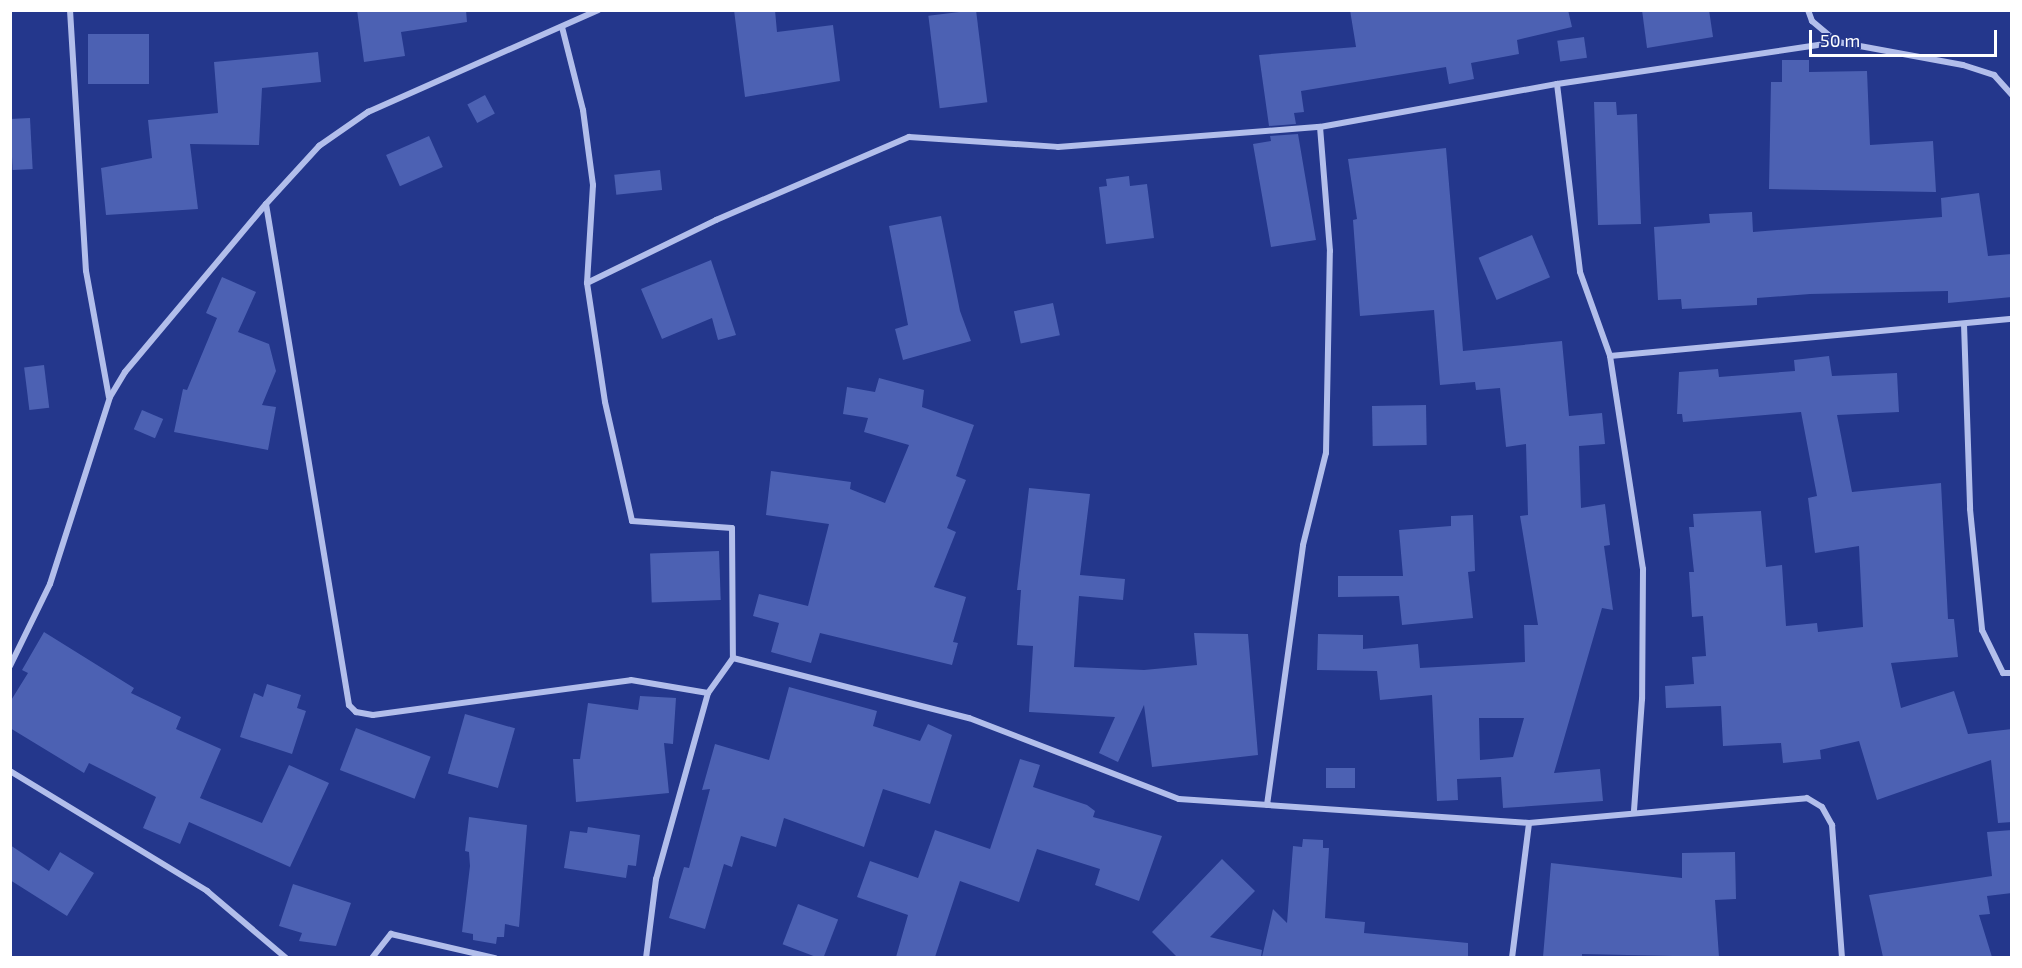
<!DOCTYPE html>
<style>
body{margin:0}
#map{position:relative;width:2022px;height:968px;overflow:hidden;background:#24378c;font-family:"Exo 2",sans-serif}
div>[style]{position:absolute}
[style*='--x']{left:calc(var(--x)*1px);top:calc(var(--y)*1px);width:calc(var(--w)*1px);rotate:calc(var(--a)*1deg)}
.building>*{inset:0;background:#4c61b3;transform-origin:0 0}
.street>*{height:6px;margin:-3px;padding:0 3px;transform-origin:3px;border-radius:3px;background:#b2beeb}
span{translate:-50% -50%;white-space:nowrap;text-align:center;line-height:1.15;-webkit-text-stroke:6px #24378c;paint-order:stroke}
.frame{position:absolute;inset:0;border:12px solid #fff;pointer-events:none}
.scale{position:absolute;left:1809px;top:30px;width:188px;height:27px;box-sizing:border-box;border:3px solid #fff;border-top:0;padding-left:8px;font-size:18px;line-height:21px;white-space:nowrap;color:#fff;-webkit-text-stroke:4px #24378c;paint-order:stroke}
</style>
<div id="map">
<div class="building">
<div style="clip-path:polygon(357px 10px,466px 10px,467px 22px,401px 32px,405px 56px,364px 62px)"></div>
<div style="clip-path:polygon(734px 10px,775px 10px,777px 32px,833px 25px,840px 81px,745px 97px)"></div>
<div style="left:976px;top:10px;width:93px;height:48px;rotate:83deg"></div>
<div style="clip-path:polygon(1350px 10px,1568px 10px,1572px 27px,1517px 40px,1519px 54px,1471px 63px,1474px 79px,1449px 84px,1446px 67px,1301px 91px,1304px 112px,1294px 113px,1296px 124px,1269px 126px,1259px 55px,1356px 47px)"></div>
<div style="clip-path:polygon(1642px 10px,1709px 10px,1713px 37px,1647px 48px)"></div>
<div style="left:149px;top:34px;width:50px;height:61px;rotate:90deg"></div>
<div style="left:1584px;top:37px;width:21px;height:27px;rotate:82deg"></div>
<div style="clip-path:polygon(318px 52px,321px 82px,262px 88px,259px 145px,190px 144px,198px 209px,106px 215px,101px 168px,152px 158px,148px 120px,218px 113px,214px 62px)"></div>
<div style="clip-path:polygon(1782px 60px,1809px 60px,1809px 72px,1867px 71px,1870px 145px,1933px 141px,1936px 192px,1769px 189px,1771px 82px,1782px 82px)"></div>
<div style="left:485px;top:95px;width:21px;height:20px;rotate:62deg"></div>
<div style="clip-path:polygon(1594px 102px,1616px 102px,1617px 115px,1637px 114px,1641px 224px,1598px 225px)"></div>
<div style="left:30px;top:118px;width:51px;height:20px;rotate:87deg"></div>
<div style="clip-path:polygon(1298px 134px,1316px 240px,1271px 247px,1253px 144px,1271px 141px,1270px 136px)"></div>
<div style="left:429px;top:136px;width:34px;height:47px;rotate:66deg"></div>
<div style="clip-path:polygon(evenodd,1446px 148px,1463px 351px,1562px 341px,1569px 416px,1602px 413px,1605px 444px,1579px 446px,1581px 508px,1605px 504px,1610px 545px,1604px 546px,1613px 610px,1602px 608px,1554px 773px,1600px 769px,1603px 801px,1503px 808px,1501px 777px,1457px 779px,1458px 800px,1437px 801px,1432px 695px,1380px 700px,1377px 671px,1317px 670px,1318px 634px,1363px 635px,1363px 649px,1418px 644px,1420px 668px,1525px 662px,1524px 625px,1538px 625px,1520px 516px,1528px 515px,1526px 444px,1506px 447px,1500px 388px,1476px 390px,1475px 382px,1440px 385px,1434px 310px,1360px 316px,1353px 220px,1357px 219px,1348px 159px,1446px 148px,1479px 718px,1524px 718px,1513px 757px,1480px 760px,1479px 718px)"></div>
<div style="left:660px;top:170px;width:20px;height:46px;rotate:84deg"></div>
<div style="clip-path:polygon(1129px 176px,1130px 186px,1147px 184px,1154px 238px,1106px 244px,1099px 187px,1107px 186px,1106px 179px)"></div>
<div style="clip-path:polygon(1979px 193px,1988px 256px,2012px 254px,2012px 297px,1948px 303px,1948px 291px,1810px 294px,1757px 298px,1757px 305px,1682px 309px,1681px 299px,1658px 300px,1654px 227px,1710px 223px,1709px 214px,1752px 212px,1753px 232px,1942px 217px,1941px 198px)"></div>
<div style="clip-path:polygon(941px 216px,960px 311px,971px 341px,903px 360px,895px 329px,908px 325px,889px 226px)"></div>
<div style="left:1532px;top:235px;width:46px;height:58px;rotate:67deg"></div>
<div style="clip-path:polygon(711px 260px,736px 335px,718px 340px,712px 318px,662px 339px,641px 289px)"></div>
<div style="clip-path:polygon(222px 277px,256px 292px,238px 332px,269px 344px,276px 371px,262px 405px,276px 407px,268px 450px,174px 432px,183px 389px,187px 390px,217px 318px,206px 313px)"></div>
<div style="left:1053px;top:303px;width:33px;height:40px;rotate:78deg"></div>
<div style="clip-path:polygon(1829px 356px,1832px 376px,1897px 373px,1899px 412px,1837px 415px,1852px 492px,1941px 483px,1948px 619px,1954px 619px,1958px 657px,1891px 663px,1901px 708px,1954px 691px,1968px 734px,2012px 729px,2012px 822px,1998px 823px,1991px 760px,1877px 800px,1859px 741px,1820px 750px,1821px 759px,1783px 763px,1781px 743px,1723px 746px,1721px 706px,1666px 708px,1665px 686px,1694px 684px,1692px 657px,1706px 656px,1703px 616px,1692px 617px,1689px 572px,1694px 572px,1689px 527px,1694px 527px,1693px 514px,1761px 511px,1766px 567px,1782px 565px,1786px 626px,1817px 623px,1818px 632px,1863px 627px,1859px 546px,1815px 553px,1808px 498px,1817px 496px,1801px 412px,1683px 422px,1682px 414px,1677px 414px,1679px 372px,1718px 369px,1719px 377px,1795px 371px,1794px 360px)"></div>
<div style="left:44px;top:365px;width:43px;height:20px;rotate:83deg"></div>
<div style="clip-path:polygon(879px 378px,924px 390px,922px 407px,974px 425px,956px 476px,966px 480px,947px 528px,956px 532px,934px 587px,966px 597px,953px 642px,958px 643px,952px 665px,820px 633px,811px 663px,771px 652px,779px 623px,753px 616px,759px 594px,808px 606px,829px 524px,766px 515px,771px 471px,851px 482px,850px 489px,885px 503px,909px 445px,864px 432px,868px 418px,843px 414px,847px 387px,875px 392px)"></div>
<div style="left:1426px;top:405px;width:40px;height:54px;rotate:89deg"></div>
<div style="left:142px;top:410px;width:23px;height:21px;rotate:23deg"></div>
<div style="clip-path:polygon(1029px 488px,1090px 494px,1080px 575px,1125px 579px,1123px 600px,1079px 596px,1074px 667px,1144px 670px,1197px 665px,1194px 633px,1248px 634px,1258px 755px,1152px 767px,1144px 705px,1118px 762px,1099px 753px,1115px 717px,1029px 712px,1033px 646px,1017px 645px,1021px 590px,1017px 590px)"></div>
<div style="clip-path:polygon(1473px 515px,1475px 571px,1468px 572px,1473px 618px,1402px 625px,1399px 596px,1338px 597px,1338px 576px,1403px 576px,1399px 530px,1451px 526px,1451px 516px)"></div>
<div style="left:719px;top:551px;width:49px;height:69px;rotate:88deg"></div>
<div style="clip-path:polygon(44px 632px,134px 688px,131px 693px,181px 717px,176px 729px,221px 749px,200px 798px,262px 823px,289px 765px,329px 783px,290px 867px,189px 822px,180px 844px,143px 828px,156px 797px,89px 763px,84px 773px,10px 728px,10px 702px,28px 673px,22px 670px)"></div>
<div style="clip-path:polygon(267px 684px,301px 695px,297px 708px,306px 711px,292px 754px,240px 737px,254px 693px,263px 697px)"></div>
<div style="clip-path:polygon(789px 687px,877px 711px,873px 726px,920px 741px,928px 724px,952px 735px,930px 804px,883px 789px,864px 847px,784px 818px,776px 847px,741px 836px,732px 867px,724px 864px,705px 929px,669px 918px,684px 867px,689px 868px,710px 789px,702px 790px,715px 744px,769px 760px)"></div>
<div style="clip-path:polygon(640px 696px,676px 698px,673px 744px,664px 743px,669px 793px,576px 802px,573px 759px,580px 759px,588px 703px,638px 710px)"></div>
<div style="left:465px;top:714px;width:52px;height:62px;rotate:16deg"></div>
<div style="left:356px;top:728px;width:80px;height:45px;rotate:21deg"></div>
<div style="clip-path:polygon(1020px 759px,1040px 765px,1033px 787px,1087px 805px,1095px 811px,1093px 817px,1162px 836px,1139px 901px,1095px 885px,1100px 869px,1037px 849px,1019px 902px,960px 881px,935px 957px,896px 957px,908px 915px,857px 897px,870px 861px,918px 878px,935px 830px,990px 849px)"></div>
<div style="left:1326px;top:768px;width:29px;height:20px"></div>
<div style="clip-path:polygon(469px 817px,527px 825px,519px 927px,505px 924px,504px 937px,497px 937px,496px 944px,473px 940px,473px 934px,462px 932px,470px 866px,469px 852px,465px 851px)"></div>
<div style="clip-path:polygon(588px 827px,640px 835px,636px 866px,628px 865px,626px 878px,564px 868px,570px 831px,587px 833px)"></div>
<div style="clip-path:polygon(2012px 830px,2012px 893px,1987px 896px,1990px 914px,1979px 915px,1992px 957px,1883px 957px,1869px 895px,1992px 876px,1987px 832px)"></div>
<div style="clip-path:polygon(1303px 839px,1323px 840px,1323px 848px,1329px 848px,1325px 918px,1365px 922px,1364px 933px,1468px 943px,1468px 957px,1262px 957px,1273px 909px,1287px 923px,1293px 846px,1302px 847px)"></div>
<div style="clip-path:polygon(10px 845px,49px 871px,60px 852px,94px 873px,67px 916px,10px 880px)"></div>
<div style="clip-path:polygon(1735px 852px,1736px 899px,1715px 900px,1719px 957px,1582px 954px,1582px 957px,1543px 957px,1551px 863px,1682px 878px,1682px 853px)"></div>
<div style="clip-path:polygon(1222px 859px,1255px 891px,1210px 937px,1262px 950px,1261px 957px,1177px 957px,1152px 932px)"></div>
<div style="clip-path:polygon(293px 884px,351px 903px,336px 946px,299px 941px,302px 933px,279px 926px)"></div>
<div style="left:798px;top:904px;width:43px;height:43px;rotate:21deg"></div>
</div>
<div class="street">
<div style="--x:70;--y:10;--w:261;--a:86.5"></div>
<div style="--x:86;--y:271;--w:128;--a:79.7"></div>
<div style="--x:1808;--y:10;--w:12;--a:70"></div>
<div style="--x:1812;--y:21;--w:33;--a:40"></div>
<div style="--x:562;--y:27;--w:86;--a:75.8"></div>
<div style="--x:583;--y:110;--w:76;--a:82.4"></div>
<div style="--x:593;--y:185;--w:98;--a:93.5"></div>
<div style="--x:587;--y:283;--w:120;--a:81.4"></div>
<div style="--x:605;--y:402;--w:122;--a:77.2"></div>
<div style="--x:632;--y:521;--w:100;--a:4"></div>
<div style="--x:732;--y:528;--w:130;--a:89.6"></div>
<div style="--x:733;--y:658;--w:43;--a:125.5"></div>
<div style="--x:708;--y:693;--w:193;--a:105.6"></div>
<div style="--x:656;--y:879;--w:80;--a:97.2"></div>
<div style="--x:1557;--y:84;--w:189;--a:83"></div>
<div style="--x:1580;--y:272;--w:89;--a:70.3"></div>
<div style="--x:1610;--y:356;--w:216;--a:81.2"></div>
<div style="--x:1643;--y:569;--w:130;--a:90.4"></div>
<div style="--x:1642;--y:699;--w:112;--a:94.1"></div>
<div style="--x:266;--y:204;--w:508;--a:80.59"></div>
<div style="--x:349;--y:705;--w:10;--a:45"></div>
<div style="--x:356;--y:712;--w:17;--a:10"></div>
<div style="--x:373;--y:715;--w:260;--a:-7.7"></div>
<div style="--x:631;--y:680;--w:78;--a:9.6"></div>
<div style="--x:587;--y:283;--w:144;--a:-26"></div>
<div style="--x:716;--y:220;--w:210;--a:-23.3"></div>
<div style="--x:909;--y:137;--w:149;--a:3.8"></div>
<div style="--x:1058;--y:147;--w:263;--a:-4.4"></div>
<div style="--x:1320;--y:127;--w:241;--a:-10.3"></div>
<div style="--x:1557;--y:84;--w:284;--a:-8.5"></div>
<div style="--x:1838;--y:42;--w:127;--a:10.4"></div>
<div style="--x:1963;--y:65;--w:33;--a:18"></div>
<div style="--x:1994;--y:75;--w:27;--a:48"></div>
<div style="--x:1964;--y:324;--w:185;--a:88.1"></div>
<div style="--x:1970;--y:509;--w:122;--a:84.3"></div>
<div style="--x:1982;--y:630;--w:48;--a:64"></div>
<div style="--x:2003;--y:673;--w:9;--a:0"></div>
<div style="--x:1610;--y:356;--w:404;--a:-5.3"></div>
<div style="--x:733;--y:658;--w:244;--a:14.3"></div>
<div style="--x:969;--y:718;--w:225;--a:21.1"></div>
<div style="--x:1179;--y:799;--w:351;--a:3.9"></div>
<div style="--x:1529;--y:823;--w:279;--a:-5.1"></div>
<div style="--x:1807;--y:798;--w:17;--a:31"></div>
<div style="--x:1822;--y:807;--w:21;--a:61"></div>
<div style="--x:1832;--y:825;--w:133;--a:85.7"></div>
<div style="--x:10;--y:666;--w:91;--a:-64"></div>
<div style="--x:50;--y:584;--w:196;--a:-72.2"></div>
<div style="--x:110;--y:397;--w:29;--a:-59"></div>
<div style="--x:125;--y:372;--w:219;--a:-50"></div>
<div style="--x:266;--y:204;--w:79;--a:-47.6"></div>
<div style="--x:319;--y:146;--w:60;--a:-34.8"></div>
<div style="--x:368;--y:112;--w:252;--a:-23.9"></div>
<div style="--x:10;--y:771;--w:231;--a:31.3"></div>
<div style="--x:207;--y:891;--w:104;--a:40.3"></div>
<div style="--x:1267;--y:805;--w:262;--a:-82.1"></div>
<div style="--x:1303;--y:545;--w:95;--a:-76"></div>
<div style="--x:1326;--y:453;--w:202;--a:-88.9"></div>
<div style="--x:1330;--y:251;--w:124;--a:-94.6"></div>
<div style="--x:372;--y:958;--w:31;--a:-52"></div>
<div style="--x:391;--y:934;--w:107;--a:13"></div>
<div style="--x:1512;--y:958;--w:136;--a:-82.8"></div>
</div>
<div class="frame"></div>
<div class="scale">50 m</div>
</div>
